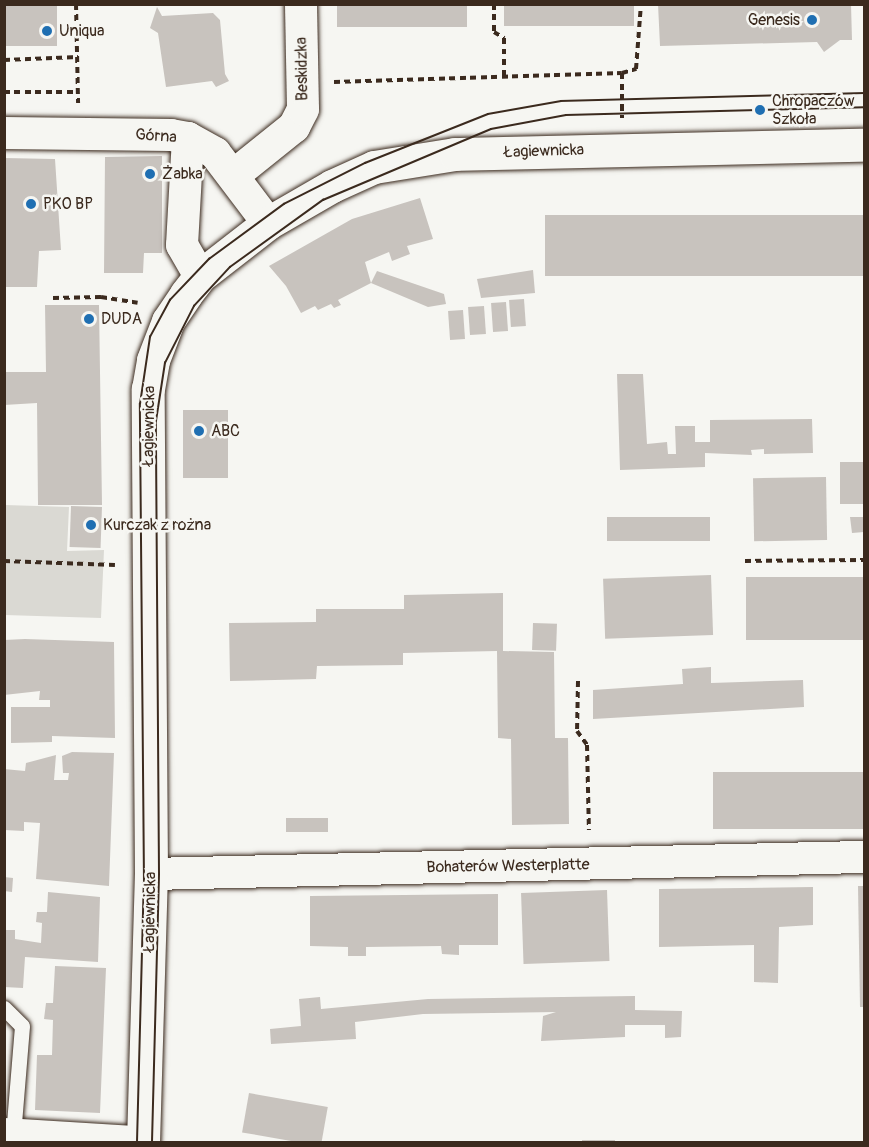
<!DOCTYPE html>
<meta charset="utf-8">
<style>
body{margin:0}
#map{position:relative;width:869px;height:1147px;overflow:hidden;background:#f6f6f2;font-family:Pangolin,sans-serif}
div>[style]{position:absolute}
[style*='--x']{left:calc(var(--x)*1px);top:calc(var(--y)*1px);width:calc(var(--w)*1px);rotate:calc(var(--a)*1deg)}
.green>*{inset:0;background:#dad9d3}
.building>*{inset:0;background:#c8c3be;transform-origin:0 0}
.path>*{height:4px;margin-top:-2px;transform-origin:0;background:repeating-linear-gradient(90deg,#3b2a1e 0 6px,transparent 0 10.5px)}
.roads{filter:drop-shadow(0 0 2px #3b2a1e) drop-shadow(0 0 2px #3b2a1e)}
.lane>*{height:15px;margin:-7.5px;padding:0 7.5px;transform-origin:7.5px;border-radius:7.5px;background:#f6f6f2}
.street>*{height:32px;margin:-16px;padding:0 16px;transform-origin:16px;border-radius:16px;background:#f6f6f2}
.secondary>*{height:33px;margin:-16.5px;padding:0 16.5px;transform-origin:16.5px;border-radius:16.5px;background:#f6f6f2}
.tram>*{height:1.5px;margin:-0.75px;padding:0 0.75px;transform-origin:0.75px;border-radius:0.75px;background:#3b2a1e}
.dots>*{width:16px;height:16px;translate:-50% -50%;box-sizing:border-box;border:3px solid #f6f6f2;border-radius:50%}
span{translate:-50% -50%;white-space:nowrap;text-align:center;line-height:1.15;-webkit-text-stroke:5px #f6f6f2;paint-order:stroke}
.poi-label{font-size:16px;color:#3b2a1e}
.right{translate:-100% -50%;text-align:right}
.left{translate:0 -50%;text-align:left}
.street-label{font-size:16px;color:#3b2a1e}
.frame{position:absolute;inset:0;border:6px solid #3b2a1e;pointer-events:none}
</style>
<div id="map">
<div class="green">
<div style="clip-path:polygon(5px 505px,69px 507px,67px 551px,104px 550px,101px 618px,5px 615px)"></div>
</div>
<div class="building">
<div style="left:4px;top:4px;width:53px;height:42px"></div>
<div style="left:337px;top:4px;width:130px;height:23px"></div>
<div style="left:504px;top:4px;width:130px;height:22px"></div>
<div style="clip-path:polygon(658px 4px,851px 4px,852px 40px,840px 40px,824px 52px,817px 42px,660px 46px)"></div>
<div style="clip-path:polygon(157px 7px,162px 16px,213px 13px,220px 20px,225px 74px,229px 81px,216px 87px,212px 81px,166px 87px,158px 33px,150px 28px)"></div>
<div style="clip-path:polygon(162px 156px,162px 253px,144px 253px,143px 273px,104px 273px,105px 157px)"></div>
<div style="clip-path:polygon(4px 158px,55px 159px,61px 250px,39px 251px,37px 287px,4px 287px)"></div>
<div style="clip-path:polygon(420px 198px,433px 239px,407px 246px,410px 254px,392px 261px,389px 252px,365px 262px,371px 283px,338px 300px,341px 305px,334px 308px,331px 304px,318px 310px,315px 306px,301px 313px,286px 286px,269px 266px,352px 219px)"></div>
<div style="left:864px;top:215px;width:61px;height:319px;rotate:90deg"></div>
<div style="clip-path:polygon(533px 270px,535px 293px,481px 298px,477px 279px)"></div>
<div style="clip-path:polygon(377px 271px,444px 294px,446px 304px,428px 307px,371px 283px)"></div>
<div style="left:524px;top:299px;width:27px;height:15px;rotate:86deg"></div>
<div style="left:506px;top:302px;width:29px;height:15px;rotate:86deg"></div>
<div style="clip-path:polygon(45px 305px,99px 305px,102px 505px,38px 505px,37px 403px,4px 405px,4px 372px,46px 372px)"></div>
<div style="left:484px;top:306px;width:28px;height:16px;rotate:86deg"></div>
<div style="left:463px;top:310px;width:29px;height:15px;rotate:86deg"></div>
<div style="clip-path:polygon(617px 374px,643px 374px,647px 444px,667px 442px,668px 454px,676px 454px,675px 426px,695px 426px,695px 442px,710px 442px,710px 420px,812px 419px,813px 453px,764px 454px,764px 449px,751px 450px,752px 455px,705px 453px,705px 467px,620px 470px)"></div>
<div style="left:228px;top:410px;width:68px;height:45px;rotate:90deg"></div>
<div style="left:840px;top:462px;width:24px;height:42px"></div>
<div style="left:826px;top:477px;width:63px;height:73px;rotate:89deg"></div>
<div style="left:71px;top:506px;width:31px;height:41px;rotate:2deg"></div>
<div style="left:710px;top:517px;width:24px;height:103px;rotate:90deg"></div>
<div style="clip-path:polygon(850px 517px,864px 517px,864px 532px,852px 533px)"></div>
<div style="left:711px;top:575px;width:60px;height:108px;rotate:88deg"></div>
<div style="left:864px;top:577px;width:63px;height:118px;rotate:90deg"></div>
<div style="clip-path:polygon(503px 593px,503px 651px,554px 652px,555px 738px,568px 738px,569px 824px,512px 825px,511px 739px,498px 738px,497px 651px,403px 653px,403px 665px,317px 666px,316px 679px,230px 681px,229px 623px,316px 622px,316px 609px,404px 609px,404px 595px)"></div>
<div style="left:533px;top:623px;width:24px;height:27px;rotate:2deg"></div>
<div style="clip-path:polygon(25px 639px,114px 642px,115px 738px,52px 736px,52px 742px,11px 743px,11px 707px,50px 707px,50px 700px,39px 700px,40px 691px,4px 695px,4px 640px)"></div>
<div style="clip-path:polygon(711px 667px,711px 683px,803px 680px,804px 707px,593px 719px,593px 690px,683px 684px,682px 669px)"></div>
<div style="clip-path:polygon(72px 752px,114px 753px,109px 886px,36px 879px,40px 823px,24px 822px,24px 831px,4px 830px,4px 769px,25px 771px,26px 763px,56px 755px,54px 780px,68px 780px,69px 773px,63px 773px,62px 756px)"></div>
<div style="left:864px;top:772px;width:57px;height:151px;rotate:90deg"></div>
<div style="left:328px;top:818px;width:14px;height:42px;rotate:90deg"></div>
<div style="clip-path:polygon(4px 877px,13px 878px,12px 892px,4px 891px)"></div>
<div style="clip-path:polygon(858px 886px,864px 886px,864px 1007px,860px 1007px)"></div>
<div style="clip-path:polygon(813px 887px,813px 925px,779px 927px,778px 983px,754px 982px,754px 945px,659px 947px,659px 889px)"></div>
<div style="left:607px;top:890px;width:71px;height:86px;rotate:88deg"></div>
<div style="clip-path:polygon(48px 892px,100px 897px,98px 962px,25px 957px,23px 988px,4px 987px,4px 930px,15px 930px,15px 939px,41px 943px,42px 923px,36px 922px,37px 912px,47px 912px)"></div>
<div style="clip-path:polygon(498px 894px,498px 945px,459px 945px,459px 955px,442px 954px,441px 946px,366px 947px,366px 956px,348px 956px,348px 947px,310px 946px,310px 896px)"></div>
<div style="clip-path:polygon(55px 966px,106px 968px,100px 1113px,35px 1110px,37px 1055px,52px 1055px,53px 1020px,44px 1019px,46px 1003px,53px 1003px)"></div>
<div style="clip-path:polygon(635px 996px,635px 1010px,682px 1011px,681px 1037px,665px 1038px,665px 1025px,625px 1025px,625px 1037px,541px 1041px,543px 1016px,556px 1012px,423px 1014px,355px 1022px,356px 1039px,271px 1044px,270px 1029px,301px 1026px,299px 999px,320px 997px,321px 1009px,428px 999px)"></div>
<div style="left:249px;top:1093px;width:80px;height:40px;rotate:10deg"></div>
<div style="left:582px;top:1140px;width:33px;height:2px"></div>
</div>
<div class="path">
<div style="--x:76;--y:4;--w:99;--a:88.8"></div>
<div style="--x:494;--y:4;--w:28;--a:90"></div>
<div style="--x:494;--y:32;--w:12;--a:31"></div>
<div style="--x:504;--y:38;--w:39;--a:90"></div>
<div style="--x:4;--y:60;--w:74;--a:-2.3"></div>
<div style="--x:622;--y:73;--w:15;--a:-16"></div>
<div style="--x:636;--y:69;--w:65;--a:-85.6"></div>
<div style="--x:334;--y:82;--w:288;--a:-1.8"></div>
<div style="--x:622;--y:73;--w:45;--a:90"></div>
<div style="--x:4;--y:92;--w:74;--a:0"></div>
<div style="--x:53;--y:298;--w:48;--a:-1.2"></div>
<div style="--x:101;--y:297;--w:37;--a:9"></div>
<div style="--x:4;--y:561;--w:111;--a:2.1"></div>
<div style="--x:745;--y:561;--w:119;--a:-0.5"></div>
<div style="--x:578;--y:681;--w:50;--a:91.1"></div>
<div style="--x:577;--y:731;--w:17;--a:54"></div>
<div style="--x:587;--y:745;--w:85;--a:88.7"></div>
</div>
<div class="roads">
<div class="lane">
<div style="--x:4;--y:1008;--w:25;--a:45"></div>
<div style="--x:22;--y:1026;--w:109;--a:94.7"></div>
</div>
<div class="street">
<div style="--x:4;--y:133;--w:167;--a:0.7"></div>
<div style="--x:171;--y:135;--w:17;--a:10"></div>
<div style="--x:188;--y:138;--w:31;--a:29"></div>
<div style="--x:215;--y:153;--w:88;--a:52.9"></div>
<div style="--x:188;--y:138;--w:107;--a:93.2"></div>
<div style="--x:182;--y:245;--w:36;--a:60"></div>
<div style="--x:234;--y:175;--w:77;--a:-38.7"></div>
<div style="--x:294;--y:127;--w:20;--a:-63"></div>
<div style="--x:303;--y:109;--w:105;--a:-91.1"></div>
<div style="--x:151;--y:874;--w:713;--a:-1.37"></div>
<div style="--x:4;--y:1134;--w:130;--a:3.5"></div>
</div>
<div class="secondary">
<div style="--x:143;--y:1142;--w:268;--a:-88.3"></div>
<div style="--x:151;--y:874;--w:485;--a:-90.4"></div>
<div style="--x:148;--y:389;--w:29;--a:-80"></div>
<div style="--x:153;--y:360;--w:42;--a:-69"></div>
<div style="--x:168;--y:321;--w:32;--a:-56"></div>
<div style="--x:186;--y:294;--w:23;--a:-52"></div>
<div style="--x:200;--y:276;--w:86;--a:-37.9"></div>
<div style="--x:268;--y:223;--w:74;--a:-30"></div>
<div style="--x:332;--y:186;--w:46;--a:-24.3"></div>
<div style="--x:374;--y:167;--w:82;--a:-9.1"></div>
<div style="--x:455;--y:154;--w:409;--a:-1.3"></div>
</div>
</div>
<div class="tram">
<div style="--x:137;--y:1142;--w:259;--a:-88.5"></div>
<div style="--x:144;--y:883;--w:479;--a:-90.5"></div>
<div style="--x:140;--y:404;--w:68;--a:-81.5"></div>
<div style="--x:150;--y:337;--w:42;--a:-61.6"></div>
<div style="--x:170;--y:300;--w:57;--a:-46.4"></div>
<div style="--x:209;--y:259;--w:93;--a:-36.3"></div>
<div style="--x:284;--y:204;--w:91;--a:-26.8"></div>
<div style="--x:365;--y:163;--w:132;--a:-21.7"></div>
<div style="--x:488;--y:114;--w:74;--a:-10.1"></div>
<div style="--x:561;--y:101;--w:303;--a:-1.5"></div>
<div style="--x:152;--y:1142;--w:268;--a:-88.5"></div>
<div style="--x:159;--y:874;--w:453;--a:-90.4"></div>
<div style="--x:156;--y:421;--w:59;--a:-81.2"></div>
<div style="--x:165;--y:363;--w:64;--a:-63"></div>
<div style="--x:194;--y:306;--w:53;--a:-47.3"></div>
<div style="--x:230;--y:267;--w:115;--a:-35.8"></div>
<div style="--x:323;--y:200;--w:182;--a:-22.9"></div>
<div style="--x:491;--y:129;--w:76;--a:-10.6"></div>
<div style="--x:566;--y:115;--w:298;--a:-1.5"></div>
</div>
<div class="dots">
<div style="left:812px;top:20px;background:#1f6fb2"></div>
<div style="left:47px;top:31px;background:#1f6fb2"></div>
<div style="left:760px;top:110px;background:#1f6fb2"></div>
<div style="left:150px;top:174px;background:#1f6fb2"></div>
<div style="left:31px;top:204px;background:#1f6fb2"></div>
<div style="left:89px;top:319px;background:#1f6fb2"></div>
<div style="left:199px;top:431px;background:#1f6fb2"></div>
<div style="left:91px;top:525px;background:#1f6fb2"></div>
</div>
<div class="poi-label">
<span class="right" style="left:800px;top:20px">Genesis</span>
<span class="left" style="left:59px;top:31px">Uniqua</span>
<span class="left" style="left:772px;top:110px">Chropaczów<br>Szkoła</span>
<span class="left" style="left:162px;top:174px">Żabka</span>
<span class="left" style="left:43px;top:204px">PKO BP</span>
<span class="left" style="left:101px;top:319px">DUDA</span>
<span class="left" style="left:211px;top:431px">ABC</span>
<span class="left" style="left:103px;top:525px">Kurczak z rożna</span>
</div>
<div class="street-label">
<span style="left:302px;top:69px;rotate:-91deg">Beskidzka</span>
<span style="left:156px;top:136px;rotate:4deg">Górna</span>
<span style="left:544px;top:151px;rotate:-2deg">Łagiewnicka</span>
<span style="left:149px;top:426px;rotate:-89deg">Łagiewnicka</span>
<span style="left:508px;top:866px;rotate:-1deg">Bohaterów Westerplatte</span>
<span style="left:150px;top:912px;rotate:-89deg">Łagiewnicka</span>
</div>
<div class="frame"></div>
</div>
